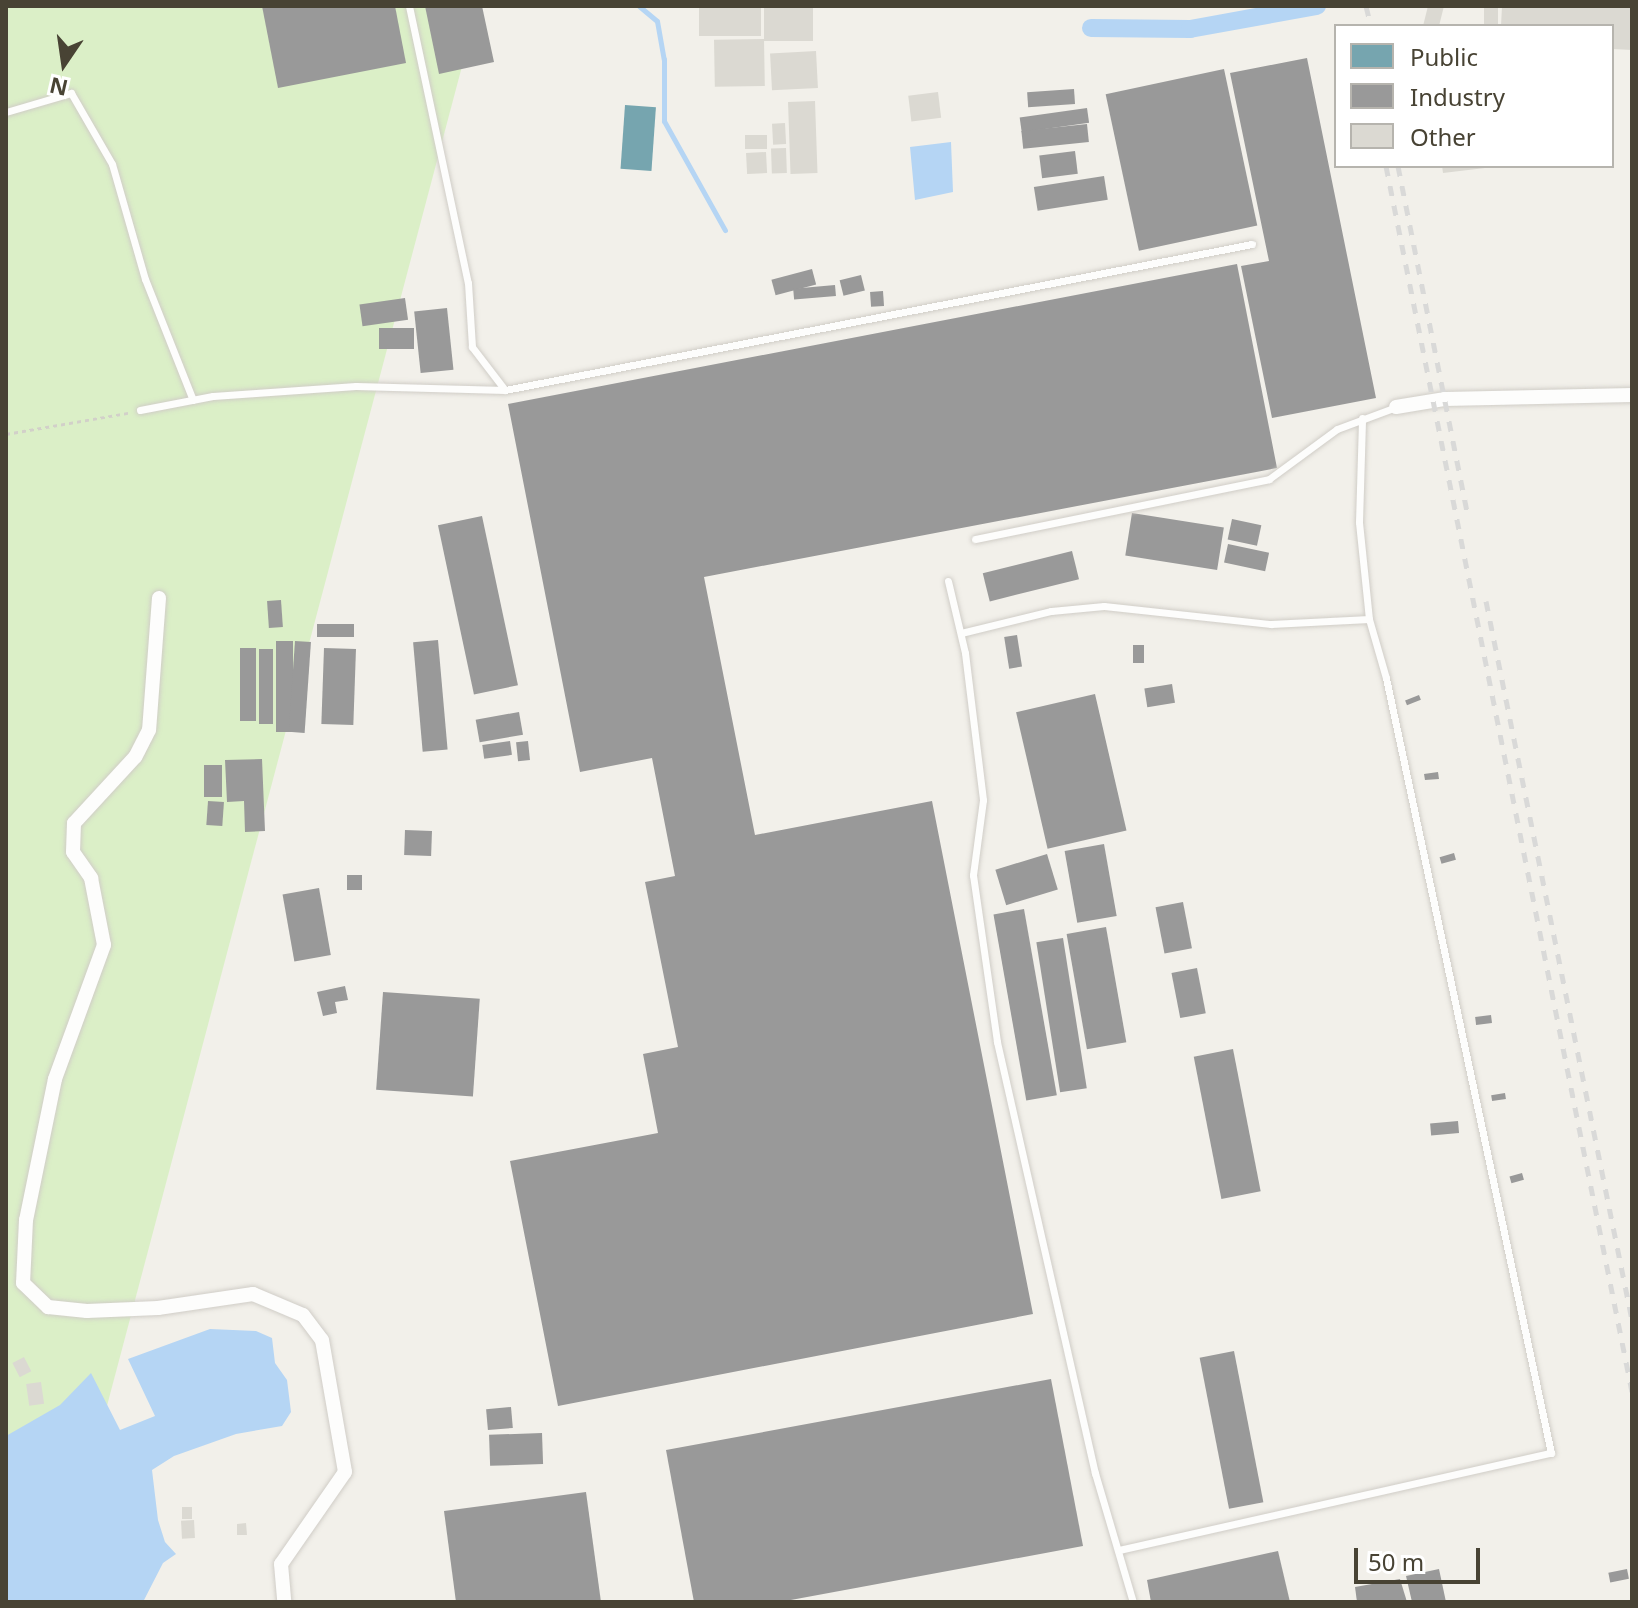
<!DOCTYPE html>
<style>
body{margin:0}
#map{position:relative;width:1638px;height:1608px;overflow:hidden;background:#f2f0ea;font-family:"Noto Sans",sans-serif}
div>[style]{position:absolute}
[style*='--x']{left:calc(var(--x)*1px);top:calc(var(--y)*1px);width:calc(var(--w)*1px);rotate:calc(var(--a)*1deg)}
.green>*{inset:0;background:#dbefc7}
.water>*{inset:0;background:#b5d5f4}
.public>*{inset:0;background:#76a5af;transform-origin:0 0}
.industry>*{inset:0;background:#999;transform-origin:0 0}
.stream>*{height:5px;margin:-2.5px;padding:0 2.5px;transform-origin:2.5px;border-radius:2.5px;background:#b5d5f4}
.canal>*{height:18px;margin:-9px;padding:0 9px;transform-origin:9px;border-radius:9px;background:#b5d5f4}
.building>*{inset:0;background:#dbd9d2;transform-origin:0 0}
.path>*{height:3px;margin-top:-1.5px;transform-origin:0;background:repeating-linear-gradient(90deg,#d2d0c9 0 4px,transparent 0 8px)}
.roads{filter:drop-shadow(0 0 2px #d0cdc7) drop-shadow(0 0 2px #d0cdc7)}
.service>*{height:7px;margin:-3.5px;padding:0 3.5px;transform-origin:3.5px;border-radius:3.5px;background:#fdfdfc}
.minor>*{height:14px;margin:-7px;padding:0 7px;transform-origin:7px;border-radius:7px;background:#fdfdfc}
.rail>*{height:5px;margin-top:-2.5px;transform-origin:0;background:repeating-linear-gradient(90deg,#d9d9d8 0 10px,transparent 0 20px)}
span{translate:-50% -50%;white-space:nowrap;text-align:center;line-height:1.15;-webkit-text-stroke:8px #fff;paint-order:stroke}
.frame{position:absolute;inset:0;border:8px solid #484334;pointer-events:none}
.legend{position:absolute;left:1334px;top:24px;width:280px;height:144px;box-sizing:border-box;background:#fff;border:2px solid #b6b4ae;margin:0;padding:10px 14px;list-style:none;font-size:24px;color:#484334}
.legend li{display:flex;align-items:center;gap:16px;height:40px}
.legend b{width:40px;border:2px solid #b6b4ae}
.north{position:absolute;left:24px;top:24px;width:80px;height:80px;-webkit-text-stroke:6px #fff;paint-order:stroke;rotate:193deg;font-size:22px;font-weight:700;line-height:32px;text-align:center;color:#484334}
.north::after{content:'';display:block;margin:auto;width:28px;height:36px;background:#484334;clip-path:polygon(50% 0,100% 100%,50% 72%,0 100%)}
.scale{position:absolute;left:1354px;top:1548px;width:126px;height:36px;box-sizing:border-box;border:4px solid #484334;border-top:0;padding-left:10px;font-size:24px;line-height:28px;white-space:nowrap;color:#484334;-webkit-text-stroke:6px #fff;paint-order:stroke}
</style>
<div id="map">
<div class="green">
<div style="clip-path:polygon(6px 6px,478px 6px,55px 1602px,6px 1602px)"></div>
</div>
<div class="water">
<div style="clip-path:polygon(951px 142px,953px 192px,915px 200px,910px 147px)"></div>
<div style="clip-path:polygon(210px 1329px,256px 1331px,272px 1338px,275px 1363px,287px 1380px,291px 1412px,282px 1426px,236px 1434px,174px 1456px,152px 1470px,158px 1520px,165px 1542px,176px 1554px,163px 1563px,143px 1602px,6px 1602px,6px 1436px,60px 1405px,91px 1373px,120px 1430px,155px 1416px,128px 1359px)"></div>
</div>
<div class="public">
<div style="left:625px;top:105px;width:31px;height:64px;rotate:4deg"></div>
</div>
<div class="industry">
<div style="clip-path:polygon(262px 6px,395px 6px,406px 63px,278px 88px)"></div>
<div style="clip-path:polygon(425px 6px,482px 6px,494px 62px,439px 74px)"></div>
<div style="clip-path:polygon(1307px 58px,1376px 398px,1272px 418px,1241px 266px,1269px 261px,1230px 73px)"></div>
<div style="left:1224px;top:69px;width:160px;height:121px;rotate:78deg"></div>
<div style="left:1074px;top:89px;width:15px;height:47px;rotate:86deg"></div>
<div style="left:1087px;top:108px;width:15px;height:68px;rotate:82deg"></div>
<div style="left:1087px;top:124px;width:18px;height:66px;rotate:84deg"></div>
<div style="left:1075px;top:151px;width:23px;height:36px;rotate:83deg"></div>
<div style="left:1104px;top:176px;width:24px;height:71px;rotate:81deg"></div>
<div style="clip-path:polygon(1237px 264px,1277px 468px,704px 577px,755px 835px,932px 801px,1033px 1314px,558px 1406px,510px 1161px,658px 1133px,643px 1054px,678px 1047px,645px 882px,675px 876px,652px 758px,580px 772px,508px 404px)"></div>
<div style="left:812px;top:269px;width:16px;height:42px;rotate:75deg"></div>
<div style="left:861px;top:275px;width:16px;height:22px;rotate:76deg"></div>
<div style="left:835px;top:285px;width:11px;height:42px;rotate:85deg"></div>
<div style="left:883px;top:291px;width:15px;height:13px;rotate:86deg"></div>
<div style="left:405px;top:298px;width:22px;height:46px;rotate:82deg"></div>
<div style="left:447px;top:308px;width:62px;height:33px;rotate:84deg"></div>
<div style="left:379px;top:328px;width:35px;height:21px"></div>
<div style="left:1132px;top:513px;width:93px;height:43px;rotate:9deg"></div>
<div style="left:482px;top:516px;width:173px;height:45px;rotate:78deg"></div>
<div style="left:1232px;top:519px;width:30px;height:21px;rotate:12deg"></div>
<div style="left:1228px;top:544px;width:42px;height:19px;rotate:12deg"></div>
<div style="left:1072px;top:551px;width:29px;height:92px;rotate:76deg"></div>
<div style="left:281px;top:600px;width:27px;height:14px;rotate:86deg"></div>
<div style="left:317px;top:624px;width:37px;height:13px"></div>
<div style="left:1017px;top:635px;width:32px;height:13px;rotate:81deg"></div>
<div style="left:438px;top:640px;width:110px;height:25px;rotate:85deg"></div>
<div style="left:276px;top:641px;width:17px;height:91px"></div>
<div style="left:295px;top:641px;width:16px;height:91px;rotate:4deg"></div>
<div style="left:1133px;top:645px;width:11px;height:18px"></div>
<div style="left:240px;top:648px;width:16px;height:73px"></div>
<div style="left:324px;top:648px;width:32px;height:76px;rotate:2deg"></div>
<div style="left:259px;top:649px;width:14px;height:75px"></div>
<div style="left:1172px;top:684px;width:19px;height:28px;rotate:81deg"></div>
<div style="left:1095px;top:694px;width:140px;height:81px;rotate:77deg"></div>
<div style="left:1419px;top:695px;width:5px;height:15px;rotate:68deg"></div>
<div style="left:519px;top:712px;width:23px;height:44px;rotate:80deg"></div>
<div style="left:510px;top:741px;width:14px;height:28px;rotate:82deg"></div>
<div style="left:528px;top:741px;width:19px;height:12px;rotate:84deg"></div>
<div style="clip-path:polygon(262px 759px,265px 831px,245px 832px,244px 801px,227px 802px,225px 760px)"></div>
<div style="left:204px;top:765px;width:18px;height:32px"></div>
<div style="clip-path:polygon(1438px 772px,1439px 779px,1425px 780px,1424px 774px)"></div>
<div style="left:208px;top:801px;width:16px;height:24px;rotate:4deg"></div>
<div style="left:405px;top:830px;width:27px;height:25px;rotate:2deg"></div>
<div style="left:1104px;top:844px;width:73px;height:40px;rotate:80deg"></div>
<div style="left:1454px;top:853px;width:7px;height:15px;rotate:74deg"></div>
<div style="left:1047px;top:854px;width:37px;height:54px;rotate:73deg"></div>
<div style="left:347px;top:875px;width:15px;height:15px"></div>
<div style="left:319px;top:888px;width:68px;height:37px;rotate:80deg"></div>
<div style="left:1183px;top:902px;width:47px;height:28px;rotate:79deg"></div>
<div style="left:1024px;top:909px;width:189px;height:31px;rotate:80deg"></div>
<div style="left:1106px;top:927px;width:117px;height:40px;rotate:80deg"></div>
<div style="left:1063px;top:938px;width:152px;height:27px;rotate:81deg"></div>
<div style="left:1197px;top:968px;width:46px;height:26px;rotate:79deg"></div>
<div style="clip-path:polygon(345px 986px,348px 1000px,335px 1002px,337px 1013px,323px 1016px,317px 992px)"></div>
<div style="left:383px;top:992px;width:97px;height:98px;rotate:4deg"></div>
<div style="left:1491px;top:1015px;width:8px;height:16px;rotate:83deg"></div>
<div style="left:1233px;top:1049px;width:145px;height:40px;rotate:79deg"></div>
<div style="left:1505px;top:1093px;width:6px;height:14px;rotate:81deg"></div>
<div style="left:1458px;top:1121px;width:12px;height:28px;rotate:85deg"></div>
<div style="left:1522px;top:1173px;width:7px;height:13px;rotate:74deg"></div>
<div style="left:1234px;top:1351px;width:154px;height:35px;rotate:79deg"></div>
<div style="clip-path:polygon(1051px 1379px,1083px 1546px,780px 1602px,694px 1602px,666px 1450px)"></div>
<div style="left:511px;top:1407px;width:21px;height:25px;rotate:85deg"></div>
<div style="left:542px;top:1433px;width:31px;height:53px;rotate:88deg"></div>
<div style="clip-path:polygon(586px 1492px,601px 1602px,456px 1602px,444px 1511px)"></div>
<div style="clip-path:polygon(1278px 1551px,1290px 1602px,1151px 1602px,1147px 1580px)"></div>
<div style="clip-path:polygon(1439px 1569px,1446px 1602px,1412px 1602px,1406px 1576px)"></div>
<div style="left:1627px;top:1569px;width:10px;height:19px;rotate:79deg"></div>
<div style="clip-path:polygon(1400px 1579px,1407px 1602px,1357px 1602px,1355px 1587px)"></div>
</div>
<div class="stream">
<div style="--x:639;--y:6;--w:23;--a:40"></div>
<div style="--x:657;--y:21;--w:39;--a:80"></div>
<div style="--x:664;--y:59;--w:62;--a:90"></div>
<div style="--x:664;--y:121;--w:125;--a:60.8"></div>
</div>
<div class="canal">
<div style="--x:1091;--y:28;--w:99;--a:0.6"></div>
<div style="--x:1190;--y:29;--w:129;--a:-10.3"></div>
</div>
<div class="building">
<div style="left:699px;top:6px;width:62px;height:30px"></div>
<div style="left:764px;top:6px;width:49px;height:35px"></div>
<div style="clip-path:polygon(1428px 6px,1444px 6px,1439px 26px,1423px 26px)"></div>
<div style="left:1484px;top:6px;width:14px;height:20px"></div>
<div style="clip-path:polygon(1502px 6px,1632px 6px,1632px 50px,1612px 49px,1612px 26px,1501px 26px)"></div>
<div style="left:764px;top:39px;width:47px;height:50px;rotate:89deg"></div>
<div style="left:816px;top:51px;width:37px;height:46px;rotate:87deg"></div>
<div style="left:938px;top:92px;width:26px;height:30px;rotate:83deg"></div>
<div style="left:815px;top:101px;width:72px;height:27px;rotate:88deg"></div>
<div style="left:785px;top:123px;width:21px;height:13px;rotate:87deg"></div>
<div style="left:745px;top:135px;width:22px;height:14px"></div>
<div style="left:786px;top:148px;width:25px;height:15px;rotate:88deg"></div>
<div style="left:766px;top:152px;width:21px;height:20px;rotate:87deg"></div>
<div style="clip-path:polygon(1442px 166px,1485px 166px,1485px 168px,1443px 173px)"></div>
<div style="left:24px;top:1357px;width:16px;height:13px;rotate:63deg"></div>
<div style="left:41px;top:1382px;width:22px;height:15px;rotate:82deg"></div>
<div style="left:182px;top:1507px;width:10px;height:12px"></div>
<div style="left:194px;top:1520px;width:18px;height:13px;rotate:87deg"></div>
<div style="clip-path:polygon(246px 1523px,247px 1535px,237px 1535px,237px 1524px)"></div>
</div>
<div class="path">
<div style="--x:6;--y:434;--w:124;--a:-9.8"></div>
</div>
<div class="roads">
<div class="service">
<div style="--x:409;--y:6;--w:283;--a:78"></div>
<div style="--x:468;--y:283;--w:64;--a:86.4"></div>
<div style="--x:472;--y:347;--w:54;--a:52.5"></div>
<div style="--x:6;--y:112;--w:68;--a:-16.3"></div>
<div style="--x:71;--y:93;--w:82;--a:60"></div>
<div style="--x:112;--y:164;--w:120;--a:74"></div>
<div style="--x:145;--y:279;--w:130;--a:68.4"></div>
<div style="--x:140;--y:410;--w:74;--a:-10.9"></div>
<div style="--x:213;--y:396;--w:143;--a:-4"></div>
<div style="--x:356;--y:386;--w:149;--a:1.5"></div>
<div style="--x:505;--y:390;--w:761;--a:-11.06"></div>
<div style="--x:975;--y:539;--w:300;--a:-11.5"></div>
<div style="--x:1269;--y:479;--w:84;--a:-36.3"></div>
<div style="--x:1337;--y:429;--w:63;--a:-20.4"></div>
<div style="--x:948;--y:581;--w:74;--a:76.7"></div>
<div style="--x:965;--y:653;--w:148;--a:83"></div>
<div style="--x:983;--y:800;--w:76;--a:97.6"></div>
<div style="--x:973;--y:875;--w:169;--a:81.8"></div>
<div style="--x:997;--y:1042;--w:442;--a:77.2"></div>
<div style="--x:1095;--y:1473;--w:134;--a:73.6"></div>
<div style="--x:961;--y:633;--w:93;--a:-13.7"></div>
<div style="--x:1051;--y:611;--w:53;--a:-5.4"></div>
<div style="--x:1104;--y:606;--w:168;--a:6.2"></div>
<div style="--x:1271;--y:624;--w:98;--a:-2.9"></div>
<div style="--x:1119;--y:1550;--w:443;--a:-12.7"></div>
<div style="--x:1551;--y:1453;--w:792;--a:-102.02"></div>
<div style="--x:1386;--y:678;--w:61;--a:-106.1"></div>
<div style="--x:1369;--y:619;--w:98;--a:-95.9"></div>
<div style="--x:1359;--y:522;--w:104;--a:-88.3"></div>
</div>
<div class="minor">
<div style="--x:1396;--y:407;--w:50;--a:-9.3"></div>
<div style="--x:1445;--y:399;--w:187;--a:-1.2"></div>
<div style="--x:159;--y:598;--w:132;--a:94.3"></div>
<div style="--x:149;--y:730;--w:30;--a:117"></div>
<div style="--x:135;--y:757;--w:90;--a:132.7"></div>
<div style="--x:74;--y:823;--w:29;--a:92"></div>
<div style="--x:73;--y:852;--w:32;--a:55"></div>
<div style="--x:91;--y:878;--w:68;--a:79"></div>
<div style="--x:104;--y:945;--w:143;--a:110.1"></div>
<div style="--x:55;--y:1079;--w:144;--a:101.6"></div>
<div style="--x:26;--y:1220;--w:63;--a:92.7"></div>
<div style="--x:23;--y:1283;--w:35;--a:44"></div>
<div style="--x:48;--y:1307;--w:39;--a:6"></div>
<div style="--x:87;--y:1311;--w:71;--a:-2.4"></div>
<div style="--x:158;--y:1308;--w:96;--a:-8.4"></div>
<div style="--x:253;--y:1294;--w:54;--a:22.8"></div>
<div style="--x:303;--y:1315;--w:31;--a:53"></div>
<div style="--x:322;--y:1340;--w:134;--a:80.1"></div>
<div style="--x:345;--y:1472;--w:112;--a:124.8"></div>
<div style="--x:281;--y:1564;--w:38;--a:85"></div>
</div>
</div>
<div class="rail">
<div style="--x:1366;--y:6;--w:21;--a:76"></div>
<div style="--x:1386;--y:166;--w:1250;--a:78.65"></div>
<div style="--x:1398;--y:166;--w:356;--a:78.7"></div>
<div style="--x:1486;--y:601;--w:734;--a:78.52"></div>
</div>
<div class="frame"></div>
<ul class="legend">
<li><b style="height:22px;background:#76a5af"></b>Public</li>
<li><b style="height:22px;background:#999"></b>Industry</li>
<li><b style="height:22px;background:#dbd9d2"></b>Other</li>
</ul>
<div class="north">N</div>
<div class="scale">50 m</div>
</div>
